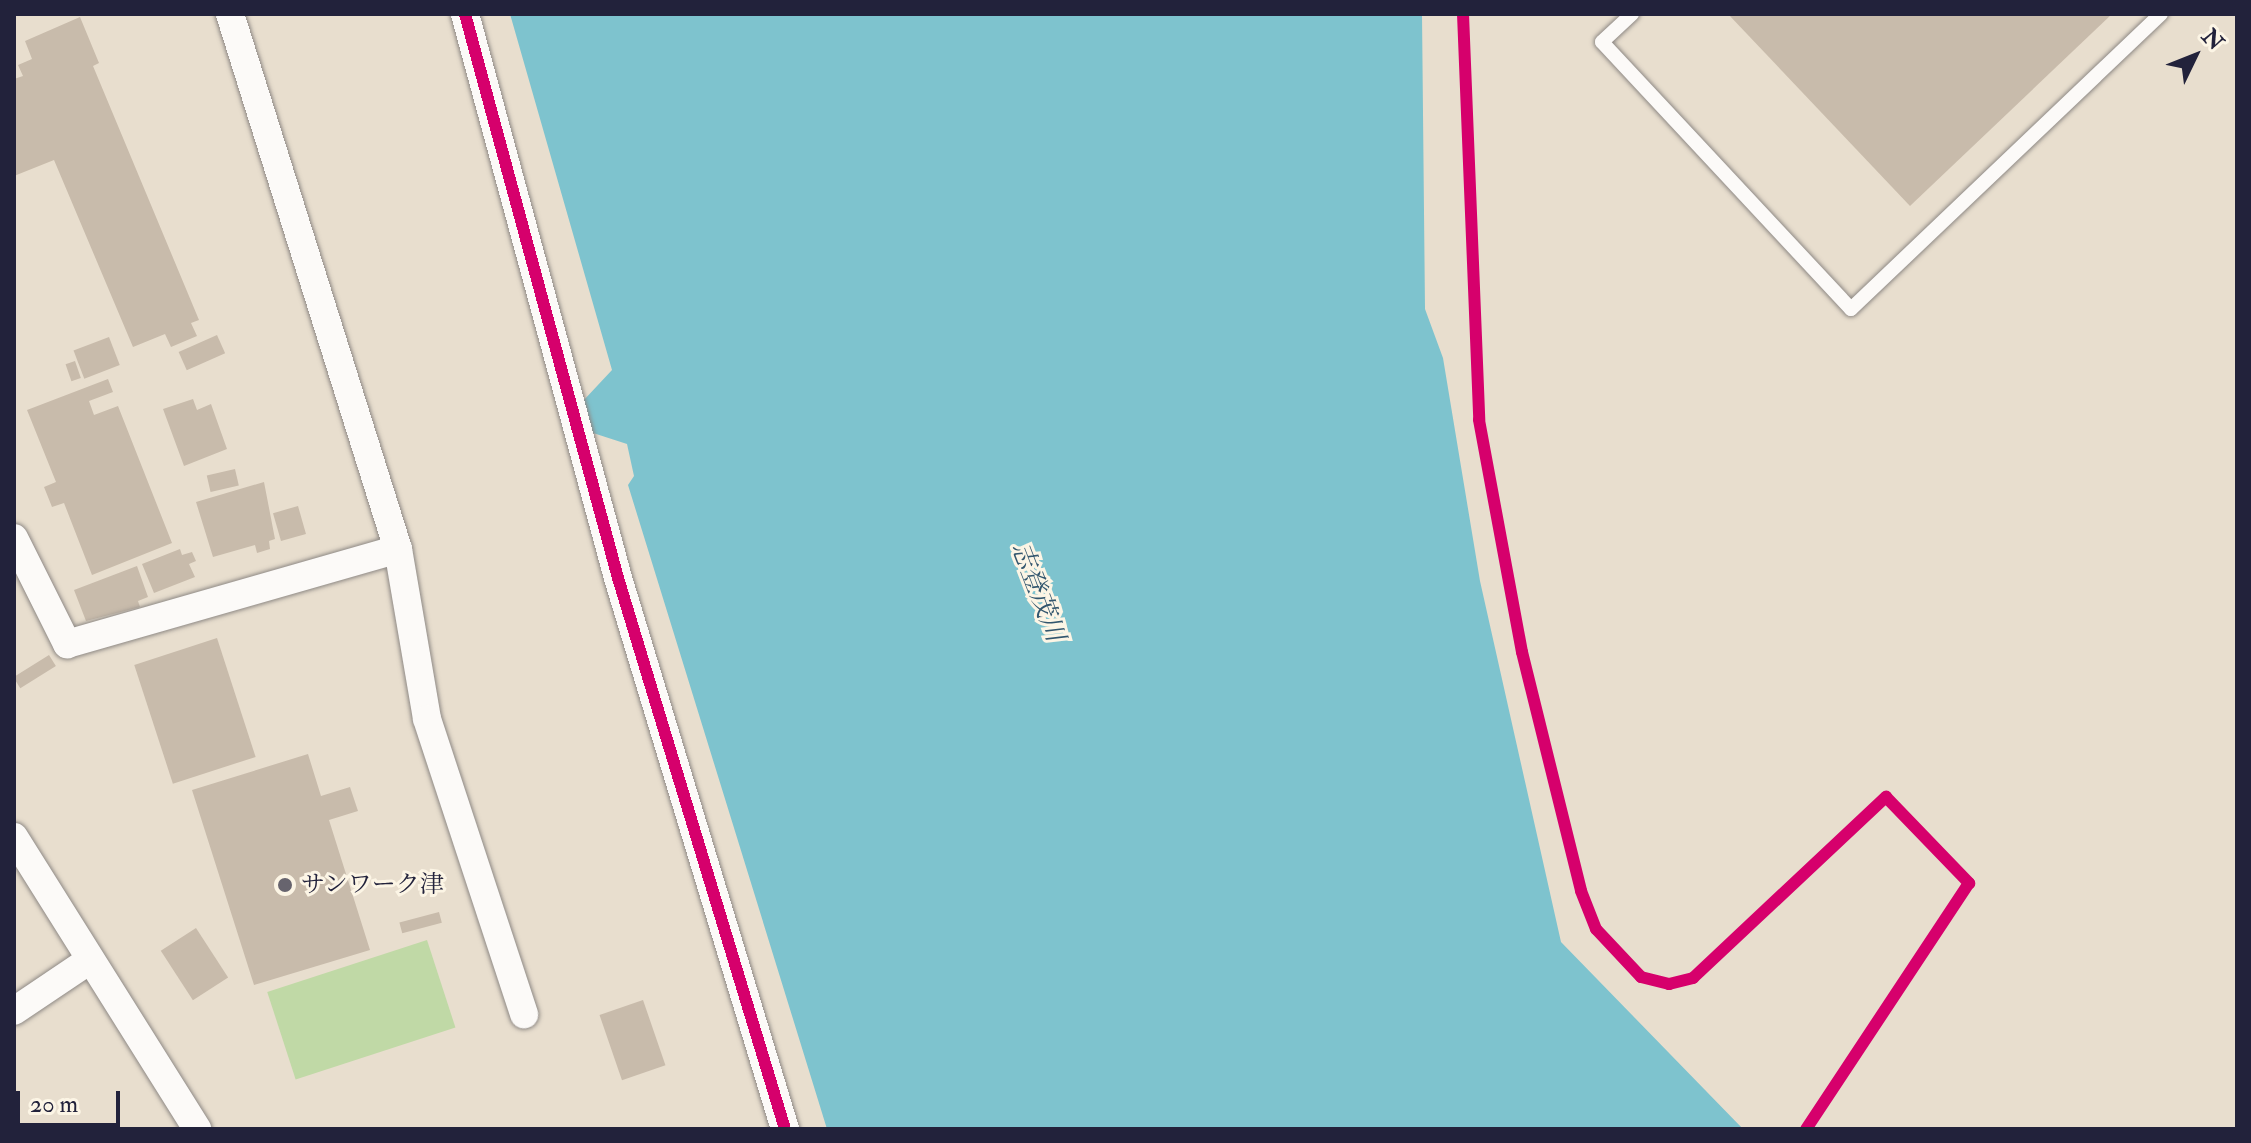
<!DOCTYPE html>
<meta charset="utf-8">
<style>
body{margin:0}
#map{position:relative;width:2251px;height:1143px;overflow:hidden;background:#e8dece;font-family:"IM FELL Double Pica","Noto Serif JP",serif}
div>[style]{position:absolute}
[style*='--x']{left:calc(var(--x)*1px);top:calc(var(--y)*1px);width:calc(var(--w)*1px);rotate:calc(var(--a)*1deg)}
.green>*{inset:0;background:#c0d9a6;transform-origin:0 0}
.water>*{inset:0;background:#7ec3ce}
.building>*{inset:0;background:#c8bbab;transform-origin:0 0}
.roads{filter:drop-shadow(0 0 2px #8e8985) drop-shadow(0 0 2px #8e8985)}
.lane>*{height:14px;margin:-7px;padding:0 7px;transform-origin:7px;border-radius:7px;background:#fcfaf8}
.street>*{height:28px;margin:-14px;padding:0 14px;transform-origin:14px;border-radius:14px;background:#fcfaf8}
.cycleway>*{height:12px;margin:-6px;padding:0 6px;transform-origin:6px;border-radius:6px;background:#d6006c}
.dots>*{width:22px;height:22px;translate:-50% -50%;box-sizing:border-box;border:4px solid #fcf5e5;border-radius:50%}
span{translate:-50% -50%;white-space:nowrap;text-align:center;line-height:1.15;-webkit-text-stroke:6px #fcf5e5;paint-order:stroke}
.poi-label{font-size:24px;color:#22223b}
.left{translate:0 -50%;text-align:left}
.water-label{font-size:26px;color:#32566e;font-style:italic}
.frame{position:absolute;inset:0;border:16px solid #22223b;pointer-events:none}
.north{position:absolute;left:2155px;top:16px;width:80px;height:80px;-webkit-text-stroke:6px #fcf5e5;paint-order:stroke;rotate:47deg;font-size:22px;font-weight:700;line-height:32px;text-align:center;color:#22223b}
.north::after{content:'';display:block;margin:auto;width:28px;height:36px;background:#22223b;clip-path:polygon(50% 0,100% 100%,50% 72%,0 100%)}
.scale{position:absolute;left:16px;top:1091px;width:104px;height:36px;box-sizing:border-box;border:4px solid #22223b;border-top:0;padding-left:10px;font-size:24px;line-height:28px;white-space:nowrap;color:#22223b;-webkit-text-stroke:6px #fcf5e5;paint-order:stroke}
</style>
<div id="map">
<div class="green">
<div style="left:427px;top:940px;width:92px;height:168px;rotate:72deg"></div>
</div>
<div class="water">
<div style="clip-path:polygon(510px 14px,1422px 14px,1425px 309px,1443px 358px,1480px 581px,1561px 942px,1743px 1129px,827px 1129px,628px 485px,634px 476px,627px 444px,590px 432px,583px 401px,612px 370px)"></div>
</div>
<div class="building">
<div style="clip-path:polygon(1728px 14px,2112px 14px,1910px 206px)"></div>
<div style="clip-path:polygon(80px 17px,99px 63px,93px 66px,199px 320px,191px 323px,197px 336px,171px 347px,165px 334px,133px 347px,54px 160px,14px 176px,14px 79px,23px 76px,18px 65px,32px 59px,25px 41px)"></div>
<div style="left:217px;top:335px;width:20px;height:42px;rotate:66deg"></div>
<div style="left:109px;top:337px;width:30px;height:38px;rotate:69deg"></div>
<div style="left:75px;top:361px;width:18px;height:10px;rotate:71deg"></div>
<div style="clip-path:polygon(108px 379px,113px 392px,89px 401px,94px 415px,118px 406px,172px 543px,92px 575px,64px 503px,52px 507px,44px 487px,56px 482px,27px 410px)"></div>
<div style="clip-path:polygon(193px 399px,197px 410px,211px 404px,227px 449px,184px 466px,163px 409px)"></div>
<div style="left:235px;top:469px;width:17px;height:29px;rotate:77deg"></div>
<div style="clip-path:polygon(264px 482px,275px 539px,269px 541px,270px 549px,257px 553px,255px 545px,213px 557px,196px 502px)"></div>
<div style="left:298px;top:506px;width:29px;height:26px;rotate:74deg"></div>
<div style="clip-path:polygon(180px 549px,182px 555px,192px 552px,196px 561px,189px 564px,195px 577px,154px 593px,142px 564px)"></div>
<div style="clip-path:polygon(137px 566px,148px 597px,138px 601px,140px 607px,86px 621px,74px 590px)"></div>
<div style="left:217px;top:638px;width:125px;height:87px;rotate:72deg"></div>
<div style="left:49px;top:655px;width:13px;height:42px;rotate:58deg"></div>
<div style="clip-path:polygon(308px 754px,321px 796px,350px 787px,358px 811px,329px 820px,370px 950px,254px 985px,192px 790px)"></div>
<div style="left:439px;top:912px;width:11px;height:41px;rotate:75deg"></div>
<div style="left:196px;top:928px;width:59px;height:42px;rotate:57deg"></div>
<div style="left:643px;top:1000px;width:69px;height:46px;rotate:71deg"></div>
</div>
<div class="roads">
<div class="lane">
<div style="--x:1632;--y:14;--w:41;--a:137"></div>
<div style="--x:1602;--y:42;--w:365;--a:47"></div>
<div style="--x:1851;--y:309;--w:428;--a:-43.6"></div>
</div>
<div class="street">
<div style="--x:230;--y:14;--w:561;--a:72.57"></div>
<div style="--x:398;--y:549;--w:172;--a:80.3"></div>
<div style="--x:427;--y:719;--w:311;--a:71.8"></div>
<div style="--x:465;--y:14;--w:584;--a:74.82"></div>
<div style="--x:618;--y:578;--w:576;--a:73.14"></div>
<div style="--x:14;--y:538;--w:119;--a:63.4"></div>
<div style="--x:67;--y:644;--w:344;--a:-16"></div>
<div style="--x:14;--y:837;--w:345;--a:57.9"></div>
<div style="--x:14;--y:1011;--w:92;--a:-33.9"></div>
</div>
</div>
<div class="cycleway">
<div style="--x:465;--y:14;--w:584;--a:74.82"></div>
<div style="--x:618;--y:578;--w:576;--a:73.14"></div>
<div style="--x:1463;--y:14;--w:406;--a:87.7"></div>
<div style="--x:1479;--y:420;--w:236;--a:79.5"></div>
<div style="--x:1522;--y:652;--w:246;--a:76.1"></div>
<div style="--x:1581;--y:891;--w:41;--a:68.5"></div>
<div style="--x:1596;--y:929;--w:66;--a:46.8"></div>
<div style="--x:1641;--y:977;--w:29;--a:14"></div>
<div style="--x:1669;--y:984;--w:25;--a:-14"></div>
<div style="--x:1693;--y:978;--w:265;--a:-43.2"></div>
<div style="--x:1886;--y:797;--w:120;--a:46"></div>
<div style="--x:1969;--y:883;--w:295;--a:123.5"></div>
</div>
<div class="dots">
<div style="left:285px;top:885px;background:#67646e"></div>
</div>
<div class="poi-label">
<span class="left" style="left:301px;top:885px">サンワーク津</span>
</div>
<div class="water-label">
<span style="left:1037px;top:592px;rotate:69deg">志登茂川</span>
</div>
<div class="frame"></div>
<div class="north">N</div>
<div class="scale">20 m</div>
</div>
